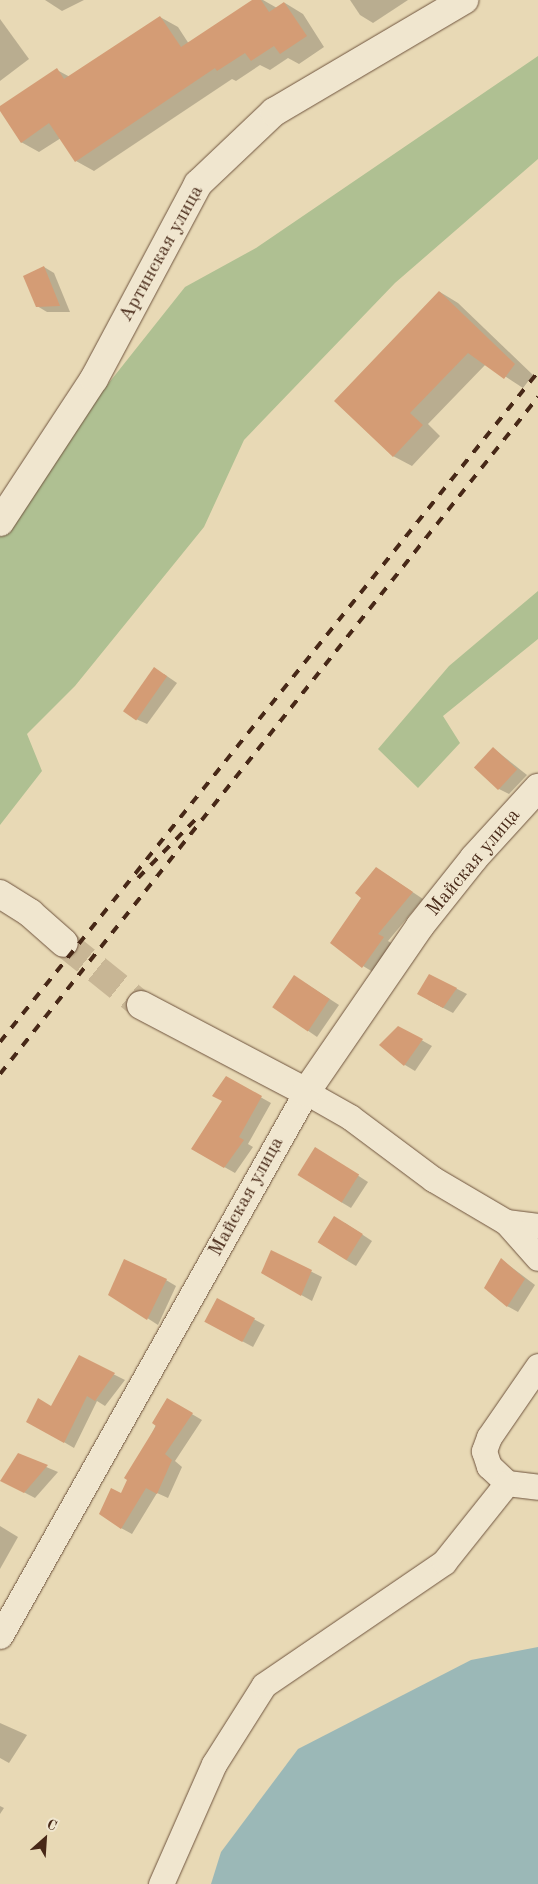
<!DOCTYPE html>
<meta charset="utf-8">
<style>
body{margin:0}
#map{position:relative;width:538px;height:1884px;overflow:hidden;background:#e8d9b5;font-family:"Old Standard TT",serif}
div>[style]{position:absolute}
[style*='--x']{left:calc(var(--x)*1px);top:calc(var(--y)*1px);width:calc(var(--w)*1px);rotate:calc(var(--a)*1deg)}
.green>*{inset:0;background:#afc092}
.water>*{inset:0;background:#9bb8b7}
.shadow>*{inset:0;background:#0003;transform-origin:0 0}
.building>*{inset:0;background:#d49c75;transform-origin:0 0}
.secondary-tunnel>*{height:28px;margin-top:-14px;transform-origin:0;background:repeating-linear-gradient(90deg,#c8b695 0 28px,transparent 0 42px)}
.roads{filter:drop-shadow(0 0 1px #6f543e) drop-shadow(0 0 1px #6f543e)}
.street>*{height:25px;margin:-12.5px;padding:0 12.5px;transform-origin:12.5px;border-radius:12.5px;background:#f0e6cf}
.secondary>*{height:28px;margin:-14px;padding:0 14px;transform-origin:14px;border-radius:14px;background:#f0e6cf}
.rail>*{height:4px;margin-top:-2px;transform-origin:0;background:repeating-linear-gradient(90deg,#472817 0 9px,transparent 0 18px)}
span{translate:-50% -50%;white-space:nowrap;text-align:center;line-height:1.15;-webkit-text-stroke:4px #f0e6cf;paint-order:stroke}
.street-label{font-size:20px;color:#472817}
.north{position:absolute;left:20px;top:1814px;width:50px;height:50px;-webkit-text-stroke:4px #f0e6cf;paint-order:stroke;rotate:26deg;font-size:14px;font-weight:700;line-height:20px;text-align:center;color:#472817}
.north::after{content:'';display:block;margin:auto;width:18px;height:22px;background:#472817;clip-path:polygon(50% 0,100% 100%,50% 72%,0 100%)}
</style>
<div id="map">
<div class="green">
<div style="clip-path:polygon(538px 56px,538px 159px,395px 283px,244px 440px,204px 527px,75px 686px,27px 734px,42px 771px,0 825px,0 536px,81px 418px,185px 287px,256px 248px)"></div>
<div style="clip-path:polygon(538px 591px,538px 639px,443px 716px,460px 743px,418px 788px,378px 749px,449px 666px)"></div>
</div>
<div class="water">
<div style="clip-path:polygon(538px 1647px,538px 1884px,211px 1884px,221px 1852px,298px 1749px,471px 1660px)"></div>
</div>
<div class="shadow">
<div style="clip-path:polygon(45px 0,84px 0,62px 11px)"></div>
<div style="clip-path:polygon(255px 0,263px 0,277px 8px,285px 3px,303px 14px,324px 47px,299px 64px,288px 58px,270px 70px,260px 65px,236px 81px,232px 79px,94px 171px,76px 161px,61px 138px,39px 152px,21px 142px,0 109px,57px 70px,70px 77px,160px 17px,178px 27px,189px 44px)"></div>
<div style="clip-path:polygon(350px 0,408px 0,373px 23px,360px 15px)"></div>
<div style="clip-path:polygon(0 19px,29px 59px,0 81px)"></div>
<div style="clip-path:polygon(44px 267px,54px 273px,70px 312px,47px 312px,37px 306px)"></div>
<div style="clip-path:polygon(440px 292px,458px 303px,533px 375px,523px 388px,486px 364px,428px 424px,440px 436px,412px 466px,393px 456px)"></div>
<div style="clip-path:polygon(164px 674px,177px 683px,147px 724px,136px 719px)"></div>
<div style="clip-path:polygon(493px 748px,527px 775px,509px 794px,499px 789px)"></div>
<div style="clip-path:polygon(387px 875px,423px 899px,388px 941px,393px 944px,373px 972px,363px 966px)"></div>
<div style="clip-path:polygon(430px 975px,467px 994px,453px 1013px,428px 1000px)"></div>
<div style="clip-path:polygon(305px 983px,339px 1005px,317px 1037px,274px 1007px)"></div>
<div style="clip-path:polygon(398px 1027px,432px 1046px,415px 1071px,405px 1065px)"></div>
<div style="clip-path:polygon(226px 1078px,271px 1103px,248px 1144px,253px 1147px,235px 1173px,192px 1149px,223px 1101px)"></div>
<div style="clip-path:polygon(326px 1155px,368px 1182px,351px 1208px,341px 1202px)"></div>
<div style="clip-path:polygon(345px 1223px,372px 1241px,356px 1266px,346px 1260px)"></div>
<div style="clip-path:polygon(272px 1252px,322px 1277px,312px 1301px,262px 1273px)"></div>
<div style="clip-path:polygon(502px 1260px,535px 1285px,518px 1312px,507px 1306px)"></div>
<div style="clip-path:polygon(166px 1280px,176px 1286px,158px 1325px,110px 1294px)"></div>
<div style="left:218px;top:1300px;width:53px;height:25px;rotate:28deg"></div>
<div style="clip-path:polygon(79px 1357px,125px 1380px,105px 1406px,97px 1401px,74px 1448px,28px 1421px,52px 1408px)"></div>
<div style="clip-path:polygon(168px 1400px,202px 1420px,175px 1461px,182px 1467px,168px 1498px,157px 1493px,132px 1534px,121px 1528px,122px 1495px)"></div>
<div style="clip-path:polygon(18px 1455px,58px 1472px,35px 1498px,12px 1486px)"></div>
<div style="clip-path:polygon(0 1526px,18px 1537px,0 1569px)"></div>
<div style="clip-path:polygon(0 1723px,27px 1735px,9px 1763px,0 1758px)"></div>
<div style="clip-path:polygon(0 1806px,4px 1808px,0 1814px)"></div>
</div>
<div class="building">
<div style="clip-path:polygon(252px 0,261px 0,269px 12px,284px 2px,307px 36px,280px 54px,274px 46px,251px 61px,245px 53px,217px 71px,215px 68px,75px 162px,49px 123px,21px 143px,0 111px,0 106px,57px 68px,64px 79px,160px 16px,181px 47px)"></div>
<div style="clip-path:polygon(44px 266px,60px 306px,36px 307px,23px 276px)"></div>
<div style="clip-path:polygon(439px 291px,515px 364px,504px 379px,468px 353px,410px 413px,423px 425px,393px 457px,334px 401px)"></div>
<div style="left:154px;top:667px;width:16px;height:54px;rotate:35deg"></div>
<div style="left:493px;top:747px;width:33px;height:28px;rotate:43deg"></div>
<div style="clip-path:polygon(376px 867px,413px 892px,378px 934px,384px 937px,362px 968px,330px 943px,361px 898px,355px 893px)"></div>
<div style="clip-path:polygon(429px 974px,457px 988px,443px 1008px,417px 994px)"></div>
<div style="left:294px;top:975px;width:43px;height:39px;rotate:34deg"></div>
<div style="clip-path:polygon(398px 1026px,423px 1039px,404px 1066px,379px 1045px)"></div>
<div style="clip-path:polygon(226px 1076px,262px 1096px,239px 1137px,244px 1140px,224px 1168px,191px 1149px,222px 1101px,212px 1096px)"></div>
<div style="left:315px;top:1147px;width:52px;height:33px;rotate:32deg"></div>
<div style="left:334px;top:1216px;width:34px;height:31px;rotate:32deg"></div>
<div style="clip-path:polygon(271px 1250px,312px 1270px,301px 1296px,261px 1273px)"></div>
<div style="clip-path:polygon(501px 1258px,525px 1279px,507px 1307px,484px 1288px)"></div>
<div style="clip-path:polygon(124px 1259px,167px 1279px,147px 1320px,108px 1295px)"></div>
<div style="left:217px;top:1298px;width:43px;height:27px;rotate:28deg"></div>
<div style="clip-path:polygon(79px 1355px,115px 1373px,95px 1401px,87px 1396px,64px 1443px,26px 1422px,38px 1398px,51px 1406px)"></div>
<div style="clip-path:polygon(167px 1398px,193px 1413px,165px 1454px,172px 1460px,157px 1494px,146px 1488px,121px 1529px,99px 1514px,111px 1488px,121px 1493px,127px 1480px,124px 1478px,156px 1426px,152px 1423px)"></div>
<div style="clip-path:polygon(18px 1453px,48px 1465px,24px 1493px,0 1481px)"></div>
</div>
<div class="secondary-tunnel">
<div style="--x:64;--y:943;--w:99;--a:38.8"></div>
</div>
<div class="roads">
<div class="street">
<div style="--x:506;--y:1222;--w:32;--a:7"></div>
<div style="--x:538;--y:1366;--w:86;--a:124.6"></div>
<div style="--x:489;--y:1437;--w:15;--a:110"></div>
<div style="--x:484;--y:1451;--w:16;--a:72"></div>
<div style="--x:489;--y:1466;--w:25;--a:43"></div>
<div style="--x:507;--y:1483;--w:31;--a:7"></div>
<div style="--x:0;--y:1636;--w:624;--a:-60.64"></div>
<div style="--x:306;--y:1092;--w:51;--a:29.6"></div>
<div style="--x:350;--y:1117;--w:104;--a:36.8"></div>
<div style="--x:433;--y:1179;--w:85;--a:30.5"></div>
<div style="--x:506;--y:1222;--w:48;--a:48.4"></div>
<div style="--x:161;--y:1884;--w:131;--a:-66.2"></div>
<div style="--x:214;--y:1764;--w:93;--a:-57.7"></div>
<div style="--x:264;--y:1685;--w:218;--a:-34.3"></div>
<div style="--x:444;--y:1562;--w:101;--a:-51.4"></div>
</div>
<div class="secondary">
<div style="--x:0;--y:522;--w:171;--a:-56.7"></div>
<div style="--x:94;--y:379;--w:221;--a:-61.9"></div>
<div style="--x:198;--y:184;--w:105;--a:-43.5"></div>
<div style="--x:274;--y:112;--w:221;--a:-30.5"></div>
<div style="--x:0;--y:894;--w:36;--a:32"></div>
<div style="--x:30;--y:913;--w:45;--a:41.4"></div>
<div style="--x:141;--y:1005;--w:187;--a:27.8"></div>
<div style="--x:306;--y:1092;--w:201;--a:-55.5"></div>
<div style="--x:420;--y:926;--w:87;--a:-51.5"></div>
<div style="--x:474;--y:858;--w:95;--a:-47.6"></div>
</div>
</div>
<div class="rail">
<div style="--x:138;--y:878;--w:86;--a:-45.5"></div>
<div style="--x:0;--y:1042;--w:859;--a:-51.24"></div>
<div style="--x:0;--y:1074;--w:865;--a:-51.53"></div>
</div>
<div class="street-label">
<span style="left:162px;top:254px;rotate:-61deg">Артинская улица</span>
<span style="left:474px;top:863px;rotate:-50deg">Майская улица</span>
<span style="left:247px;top:1197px;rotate:-61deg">Майская улица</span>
</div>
<div class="north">С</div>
</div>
